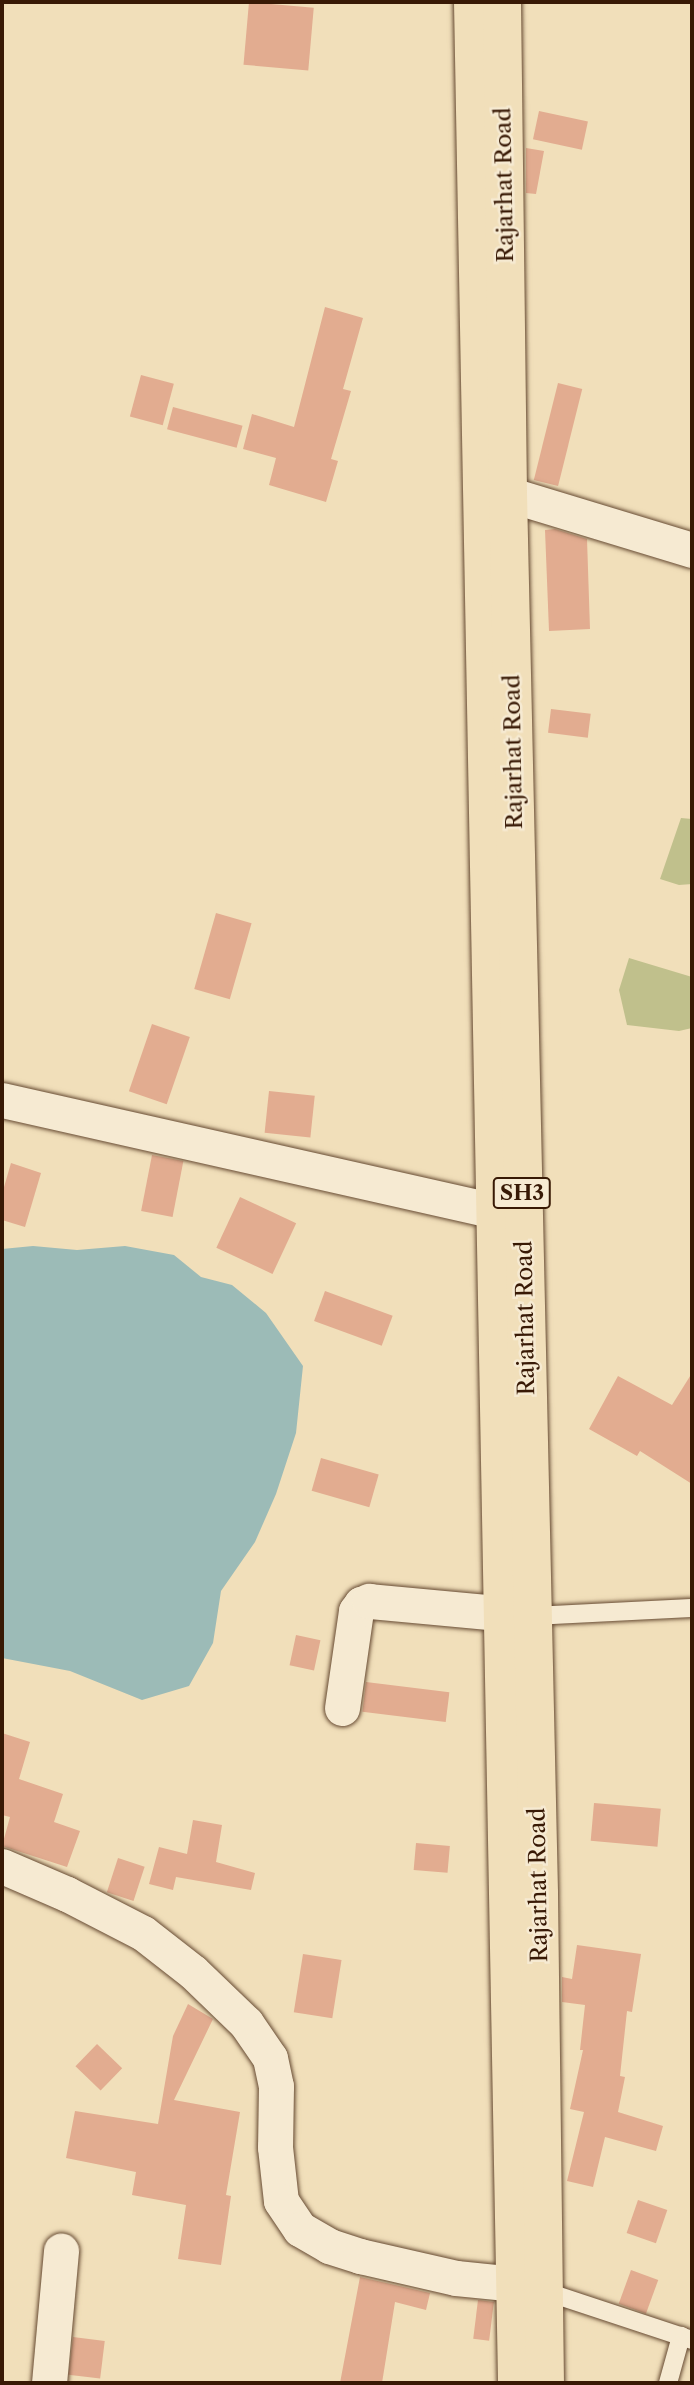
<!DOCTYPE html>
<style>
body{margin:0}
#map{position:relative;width:694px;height:2385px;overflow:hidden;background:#f1dfba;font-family:"Libre Caslon Text",serif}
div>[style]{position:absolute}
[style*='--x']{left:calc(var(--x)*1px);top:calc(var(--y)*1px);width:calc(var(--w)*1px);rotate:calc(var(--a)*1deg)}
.green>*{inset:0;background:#c0c08c}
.water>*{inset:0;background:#9cbbb7}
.building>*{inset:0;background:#e2ac90;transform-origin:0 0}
.roads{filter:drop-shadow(0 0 2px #664a32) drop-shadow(0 0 2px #664a32)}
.service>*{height:18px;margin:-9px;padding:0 9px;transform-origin:9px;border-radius:9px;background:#f6ead2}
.minor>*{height:35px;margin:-17.5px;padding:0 17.5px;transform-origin:17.5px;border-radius:17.5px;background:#f6ead2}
.primary>*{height:38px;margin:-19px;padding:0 19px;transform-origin:19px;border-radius:19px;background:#f1dfba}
span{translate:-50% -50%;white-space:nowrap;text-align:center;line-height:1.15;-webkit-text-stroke:5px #f6ead2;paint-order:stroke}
.shield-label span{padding:2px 5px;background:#f6ead2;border:2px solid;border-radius:5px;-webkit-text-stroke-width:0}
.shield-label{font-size:21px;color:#381905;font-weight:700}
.street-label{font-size:23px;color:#381905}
.frame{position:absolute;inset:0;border:4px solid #381905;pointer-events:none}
</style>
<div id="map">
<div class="green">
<div style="clip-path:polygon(681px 818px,692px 819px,692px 884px,679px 885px,660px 879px)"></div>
<div style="clip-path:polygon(629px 958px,692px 977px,692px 1028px,679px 1031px,627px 1025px,619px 990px)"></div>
</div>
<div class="water">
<div style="clip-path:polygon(33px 1246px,77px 1250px,125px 1246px,174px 1255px,201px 1277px,232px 1285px,266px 1313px,303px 1366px,296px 1433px,276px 1494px,255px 1542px,221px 1591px,213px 1643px,189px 1686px,142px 1700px,70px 1671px,2px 1658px,2px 1249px)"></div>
</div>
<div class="building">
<div style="left:249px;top:2px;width:65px;height:63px;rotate:5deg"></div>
<div style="left:539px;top:111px;width:50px;height:29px;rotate:12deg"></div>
<div style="clip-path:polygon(526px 148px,544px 151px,536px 194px,526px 193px)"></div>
<div style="clip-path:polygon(325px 307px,363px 318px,343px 389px,351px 391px,331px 459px,338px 461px,326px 502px,269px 485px,276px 458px,243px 449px,252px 414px,294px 427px)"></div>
<div style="left:141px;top:375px;width:34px;height:43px;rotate:15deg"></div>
<div style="left:558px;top:383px;width:25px;height:100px;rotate:14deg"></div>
<div style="left:173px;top:407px;width:72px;height:23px;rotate:15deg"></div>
<div style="clip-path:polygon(555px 529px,587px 539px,590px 629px,549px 631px,545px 530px)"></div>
<div style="left:551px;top:709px;width:40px;height:24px;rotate:7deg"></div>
<div style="left:216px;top:913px;width:37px;height:79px;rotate:16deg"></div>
<div style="left:152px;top:1024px;width:40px;height:71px;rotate:19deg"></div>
<div style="left:269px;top:1091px;width:46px;height:42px;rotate:6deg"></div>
<div style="left:152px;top:1155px;width:32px;height:57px;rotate:11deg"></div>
<div style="clip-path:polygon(11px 1163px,41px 1173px,25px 1227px,2px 1220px,2px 1194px)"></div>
<div style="left:240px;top:1197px;width:62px;height:56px;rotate:25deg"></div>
<div style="left:325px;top:1291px;width:72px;height:32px;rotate:20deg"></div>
<div style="clip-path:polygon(692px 1373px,692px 1484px,640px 1451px,637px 1456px,589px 1429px,618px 1376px,672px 1405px)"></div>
<div style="left:321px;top:1458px;width:60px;height:34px;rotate:16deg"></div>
<div style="left:296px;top:1635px;width:25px;height:31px;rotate:12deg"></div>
<div style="left:366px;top:1682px;width:84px;height:30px;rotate:7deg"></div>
<div style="clip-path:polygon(2px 1733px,30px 1742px,19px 1779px,63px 1794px,54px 1822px,80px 1831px,67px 1867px,2px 1846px,10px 1817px,2px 1815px)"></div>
<div style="left:594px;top:1803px;width:67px;height:38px;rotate:5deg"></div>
<div style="clip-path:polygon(193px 1820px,222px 1825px,216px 1862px,255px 1873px,251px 1890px,176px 1877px,173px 1890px,149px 1884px,159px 1847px,187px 1854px)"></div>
<div style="left:416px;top:1843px;width:34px;height:27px;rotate:5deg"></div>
<div style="left:118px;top:1858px;width:28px;height:36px;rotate:18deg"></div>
<div style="clip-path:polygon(577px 1945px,641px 1954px,632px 2012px,627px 2011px,620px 2076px,625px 2077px,618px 2112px,663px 2126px,656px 2151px,605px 2137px,593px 2187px,567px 2181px,584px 2112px,570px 2109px,583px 2050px,580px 2050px,585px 2005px,562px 2002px,562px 1977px,572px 1979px)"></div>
<div style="left:303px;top:1954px;width:39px;height:59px;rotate:9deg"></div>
<div style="clip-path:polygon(188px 2004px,213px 2019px,174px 2100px,240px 2112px,226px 2195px,231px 2196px,221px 2265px,178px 2259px,186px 2205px,132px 2195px,136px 2172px,66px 2158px,75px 2111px,158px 2124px,173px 2036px)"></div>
<div style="left:97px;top:2044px;width:35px;height:31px;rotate:44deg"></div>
<div style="left:638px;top:2200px;width:31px;height:35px;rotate:19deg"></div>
<div style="left:631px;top:2270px;width:29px;height:36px;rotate:20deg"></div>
<div style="clip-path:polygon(360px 2277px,430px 2293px,426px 2310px,395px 2302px,382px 2383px,340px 2383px)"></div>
<div style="left:478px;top:2300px;width:16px;height:39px;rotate:7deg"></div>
<div style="left:73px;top:2337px;width:32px;height:38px;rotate:7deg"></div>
</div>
<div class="roads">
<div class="service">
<div style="--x:532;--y:1616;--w:160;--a:-2.9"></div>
<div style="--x:544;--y:2291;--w:156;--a:18.3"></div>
<div style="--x:668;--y:2383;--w:49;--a:-74.5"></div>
</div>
<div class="minor">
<div style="--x:508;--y:494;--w:192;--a:16.9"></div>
<div style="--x:2;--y:1100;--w:505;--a:12.69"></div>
<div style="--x:495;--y:1211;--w:27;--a:20"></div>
<div style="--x:342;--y:1708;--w:98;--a:-81.8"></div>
<div style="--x:356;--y:1611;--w:9;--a:-54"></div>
<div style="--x:361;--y:1604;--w:9;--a:-21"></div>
<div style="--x:369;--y:1601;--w:162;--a:5.3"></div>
<div style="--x:2;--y:1866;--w:71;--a:23.3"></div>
<div style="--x:67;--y:1894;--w:85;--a:27.2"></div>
<div style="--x:143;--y:1933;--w:63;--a:38"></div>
<div style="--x:193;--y:1972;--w:74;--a:43.9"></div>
<div style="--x:246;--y:2023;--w:42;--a:55.6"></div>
<div style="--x:270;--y:2058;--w:29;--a:78"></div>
<div style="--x:276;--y:2086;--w:61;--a:90.9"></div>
<div style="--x:275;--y:2147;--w:54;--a:83.7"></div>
<div style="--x:281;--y:2201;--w:34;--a:56"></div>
<div style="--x:300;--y:2229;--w:34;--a:30"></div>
<div style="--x:329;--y:2246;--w:33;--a:18"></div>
<div style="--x:360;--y:2256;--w:98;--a:12.9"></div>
<div style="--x:456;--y:2278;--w:59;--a:5.8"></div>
<div style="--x:515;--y:2284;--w:29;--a:14"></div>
<div style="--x:49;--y:2383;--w:133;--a:-84.8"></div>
</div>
<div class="primary">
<div style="--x:473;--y:2;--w:2381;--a:88.94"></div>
<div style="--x:502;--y:2;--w:492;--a:89.3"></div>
<div style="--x:508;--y:494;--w:1400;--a:88.73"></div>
<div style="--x:539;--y:1894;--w:489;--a:89.3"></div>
</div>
</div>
<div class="shield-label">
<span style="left:522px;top:1193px">SH3</span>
</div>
<div class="street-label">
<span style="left:504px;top:185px;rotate:-91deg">Rajarhat Road</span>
<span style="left:513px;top:752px;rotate:-91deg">Rajarhat Road</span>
<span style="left:525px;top:1318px;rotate:-91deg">Rajarhat Road</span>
<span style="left:538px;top:1885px;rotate:-91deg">Rajarhat Road</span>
</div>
<div class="frame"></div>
</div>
